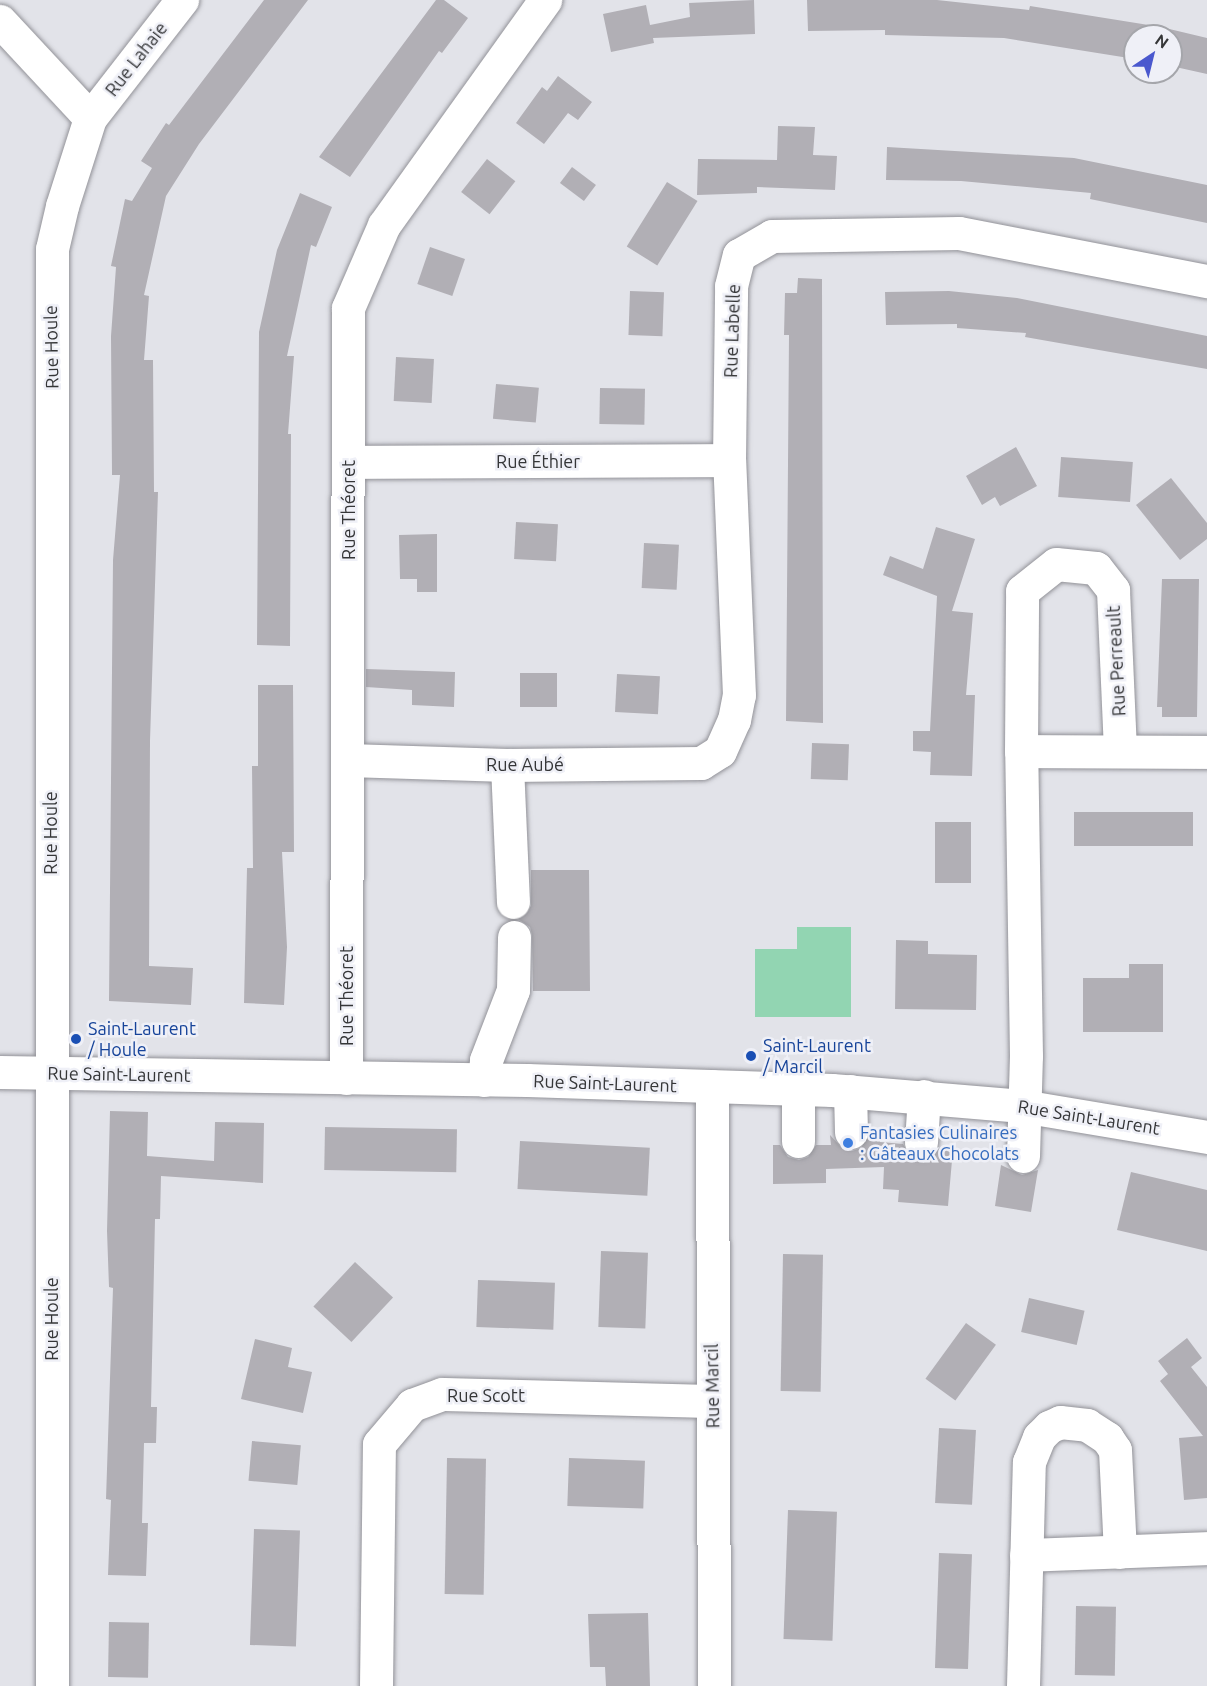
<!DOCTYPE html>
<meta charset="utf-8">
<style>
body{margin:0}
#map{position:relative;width:1207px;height:1686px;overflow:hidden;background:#e2e3e9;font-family:Ubuntu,sans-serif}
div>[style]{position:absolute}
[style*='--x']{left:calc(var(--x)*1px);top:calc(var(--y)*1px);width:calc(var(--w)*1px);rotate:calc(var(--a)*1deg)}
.green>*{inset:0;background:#92d5b2}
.building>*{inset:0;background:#b1afb5;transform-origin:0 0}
.roads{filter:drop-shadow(0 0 2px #929298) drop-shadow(0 0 2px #929298)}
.minor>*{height:33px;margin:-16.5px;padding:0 16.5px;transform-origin:16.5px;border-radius:16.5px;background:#fff}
.dots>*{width:16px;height:16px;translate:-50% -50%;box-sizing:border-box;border:3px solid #eff0f7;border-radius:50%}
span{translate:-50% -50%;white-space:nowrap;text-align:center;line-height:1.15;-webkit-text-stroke:5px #eff0f7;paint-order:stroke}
.street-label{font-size:18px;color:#353638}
.transit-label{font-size:18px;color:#164399}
.left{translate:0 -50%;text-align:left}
.shop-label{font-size:18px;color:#366cbe}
.north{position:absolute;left:1123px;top:24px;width:60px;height:60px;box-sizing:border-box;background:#eff0f7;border:2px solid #a5a6ab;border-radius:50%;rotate:35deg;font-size:16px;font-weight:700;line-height:24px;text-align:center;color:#353638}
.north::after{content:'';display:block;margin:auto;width:21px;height:27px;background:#4a58ce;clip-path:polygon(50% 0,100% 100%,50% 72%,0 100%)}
</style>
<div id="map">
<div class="green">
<div style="clip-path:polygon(797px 927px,851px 927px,851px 1017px,755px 1017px,755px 949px,797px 949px)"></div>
</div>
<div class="building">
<div style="clip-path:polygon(264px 0,308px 0,199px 144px,166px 196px,144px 295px,149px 296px,144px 360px,153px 360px,154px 492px,158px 492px,150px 741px,149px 966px,193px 968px,191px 1005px,109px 1001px,113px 560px,120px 475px,112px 475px,111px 336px,116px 267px,111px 266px,125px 199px,132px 201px,152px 168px,141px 161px,166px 123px,169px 125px)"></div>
<div style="clip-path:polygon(436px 0,444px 0,468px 18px,442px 53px,439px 51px,350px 177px,319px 157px)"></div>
<div style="clip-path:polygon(754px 0,755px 34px,653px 38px,654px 43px,611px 52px,603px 14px,646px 5px,650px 25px,690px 17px,689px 3px)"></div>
<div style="clip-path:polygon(807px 0,937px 0,1029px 10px,1030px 6px,1161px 27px,1207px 38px,1207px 74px,1171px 66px,1171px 36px,1135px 36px,1135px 59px,1004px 38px,885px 35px,885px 30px,808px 31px)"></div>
<div style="clip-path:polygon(558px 76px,592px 102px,578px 120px,568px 113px,544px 144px,516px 123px,542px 87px,547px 91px)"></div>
<div style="clip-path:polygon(778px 126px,815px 127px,813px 155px,837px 156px,835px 190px,757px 187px,757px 193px,697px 195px,698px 159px,777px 160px)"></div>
<div style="clip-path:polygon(887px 147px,1074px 158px,1207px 185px,1207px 223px,1090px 199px,1091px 193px,961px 181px,886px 180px)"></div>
<div style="left:487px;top:159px;width:36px;height:42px;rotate:38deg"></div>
<div style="left:572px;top:167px;width:30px;height:20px;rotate:37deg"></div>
<div style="left:667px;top:182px;width:36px;height:76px;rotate:32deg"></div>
<div style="clip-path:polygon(300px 193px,332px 207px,316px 247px,311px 245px,287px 356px,294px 356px,288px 434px,291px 434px,290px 646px,257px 645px,259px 332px,277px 250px)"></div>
<div style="left:430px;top:247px;width:37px;height:39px;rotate:19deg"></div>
<div style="clip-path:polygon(798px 278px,822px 279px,823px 723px,786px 721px,789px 335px,784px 335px,785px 293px,797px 293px)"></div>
<div style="left:630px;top:291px;width:34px;height:44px;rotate:2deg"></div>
<div style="clip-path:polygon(949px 291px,1017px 298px,1207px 336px,1207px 369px,1025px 337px,1026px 333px,957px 328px,957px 324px,886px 325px,885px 292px)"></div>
<div style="left:396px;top:357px;width:38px;height:44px;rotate:3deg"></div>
<div style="left:496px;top:384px;width:43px;height:35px;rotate:5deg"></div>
<div style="left:600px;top:388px;width:45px;height:36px;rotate:1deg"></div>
<div style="clip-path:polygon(1016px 447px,1037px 486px,1000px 506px,995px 497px,982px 505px,966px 476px)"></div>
<div style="left:1061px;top:457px;width:72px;height:40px;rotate:4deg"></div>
<div style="clip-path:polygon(1171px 478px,1207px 523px,1207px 539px,1180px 560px,1136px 505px)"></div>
<div style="left:516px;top:522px;width:42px;height:37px;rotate:3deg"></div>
<div style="clip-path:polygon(936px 527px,975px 539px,952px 611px,973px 613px,966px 695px,975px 695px,972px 776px,930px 775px,931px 752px,913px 751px,913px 731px,930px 731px,937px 596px,883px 575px,890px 556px,923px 569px)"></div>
<div style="clip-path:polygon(437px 534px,437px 592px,417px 592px,417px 579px,400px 579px,399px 535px)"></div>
<div style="left:644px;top:543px;width:35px;height:45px;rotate:3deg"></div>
<div style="clip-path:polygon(1162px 579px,1199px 579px,1197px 717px,1162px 717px,1162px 707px,1157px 707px)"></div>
<div style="clip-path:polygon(366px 669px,455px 672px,454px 707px,412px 705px,412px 690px,366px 687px)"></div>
<div style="left:557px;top:673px;width:34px;height:37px;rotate:90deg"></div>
<div style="left:617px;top:674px;width:43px;height:38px;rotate:3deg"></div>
<div style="clip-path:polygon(258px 685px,293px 685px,294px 852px,282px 852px,287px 947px,284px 1005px,244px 1003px,247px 868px,253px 868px,252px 766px,258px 766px)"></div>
<div style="left:812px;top:743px;width:37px;height:36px;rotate:2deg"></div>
<div style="left:1074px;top:812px;width:119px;height:34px"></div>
<div style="left:935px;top:822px;width:36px;height:61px"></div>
<div style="clip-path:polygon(531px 870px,589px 870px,590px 991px,533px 991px,532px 935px,530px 927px,518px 919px,531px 906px)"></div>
<div style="clip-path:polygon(896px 940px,928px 941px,928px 954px,977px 955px,976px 1010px,895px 1009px)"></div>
<div style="clip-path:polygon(1129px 964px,1163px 964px,1163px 1032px,1083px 1032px,1083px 978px,1129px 978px)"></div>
<div style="clip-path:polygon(110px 1111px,148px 1112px,147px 1156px,214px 1161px,215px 1122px,264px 1123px,263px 1183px,161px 1176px,160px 1219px,155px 1219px,153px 1315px,151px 1407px,157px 1407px,156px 1443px,144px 1443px,142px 1523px,148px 1523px,146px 1576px,108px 1575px,111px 1500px,106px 1499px,113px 1288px,109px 1287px,107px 1231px)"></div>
<div style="left:325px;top:1127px;width:132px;height:43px;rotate:1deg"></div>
<div style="clip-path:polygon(869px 1134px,880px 1134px,880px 1142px,903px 1144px,910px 1157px,919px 1161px,930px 1158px,938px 1148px,953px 1149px,948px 1206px,898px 1202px,899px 1190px,883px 1189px,884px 1167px,826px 1169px,826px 1183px,773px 1184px,773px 1145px,780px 1145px,788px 1157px,799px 1160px,808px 1157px,816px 1145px,831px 1145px,830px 1135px,842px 1148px,852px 1151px,861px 1148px)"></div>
<div style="left:520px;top:1141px;width:130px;height:48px;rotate:3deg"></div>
<div style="clip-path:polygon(1001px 1165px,1022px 1175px,1038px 1170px,1031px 1212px,995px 1206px)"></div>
<div style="clip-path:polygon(1131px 1172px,1207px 1190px,1207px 1251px,1117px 1230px)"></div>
<div style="left:601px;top:1251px;width:47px;height:76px;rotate:2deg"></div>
<div style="left:783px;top:1254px;width:40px;height:137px;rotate:1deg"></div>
<div style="left:355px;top:1262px;width:52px;height:61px;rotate:43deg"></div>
<div style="left:478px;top:1280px;width:77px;height:47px;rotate:2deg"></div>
<div style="left:1029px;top:1298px;width:57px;height:35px;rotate:13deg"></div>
<div style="left:966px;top:1323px;width:37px;height:69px;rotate:36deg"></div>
<div style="clip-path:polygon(1187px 1338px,1202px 1358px,1191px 1367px,1207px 1387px,1207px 1498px,1184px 1500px,1179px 1438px,1203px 1436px,1160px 1381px,1168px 1374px,1158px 1361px)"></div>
<div style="clip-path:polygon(255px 1339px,292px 1348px,288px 1367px,312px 1372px,303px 1413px,241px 1399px)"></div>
<div style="left:939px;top:1428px;width:37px;height:75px;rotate:3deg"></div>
<div style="left:252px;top:1441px;width:49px;height:40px;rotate:5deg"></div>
<div style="left:447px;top:1458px;width:39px;height:136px;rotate:1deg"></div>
<div style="left:569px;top:1458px;width:76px;height:48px;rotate:2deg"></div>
<div style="left:788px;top:1510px;width:49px;height:129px;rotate:2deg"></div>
<div style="left:254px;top:1529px;width:46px;height:116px;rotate:2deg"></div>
<div style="left:939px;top:1553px;width:33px;height:115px;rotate:2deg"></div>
<div style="left:1076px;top:1606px;width:40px;height:69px;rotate:1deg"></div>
<div style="clip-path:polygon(648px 1613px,650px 1686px,606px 1686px,605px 1667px,590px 1667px,588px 1614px)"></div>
<div style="left:109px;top:1622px;width:40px;height:55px;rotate:1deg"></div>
</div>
<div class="roads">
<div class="minor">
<div style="--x:0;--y:21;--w:132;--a:47.1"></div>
<div style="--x:348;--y:462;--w:381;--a:-0.3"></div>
<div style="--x:1021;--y:751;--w:160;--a:-89.6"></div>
<div style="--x:1022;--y:591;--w:43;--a:-38.5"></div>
<div style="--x:1056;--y:564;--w:40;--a:5.7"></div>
<div style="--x:1096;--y:568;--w:28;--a:52"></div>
<div style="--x:1113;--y:590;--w:161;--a:87.5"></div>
<div style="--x:348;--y:760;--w:159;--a:1.8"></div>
<div style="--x:507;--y:765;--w:194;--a:-0.6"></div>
<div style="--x:701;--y:763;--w:22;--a:-32"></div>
<div style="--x:720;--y:751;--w:34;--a:-66"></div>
<div style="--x:734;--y:720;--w:25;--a:-79"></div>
<div style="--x:739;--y:695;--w:235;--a:-92.4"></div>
<div style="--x:729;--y:460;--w:174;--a:-89.3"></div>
<div style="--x:731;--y:286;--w:32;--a:-76"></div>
<div style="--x:739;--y:255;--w:38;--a:-30"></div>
<div style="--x:772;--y:236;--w:187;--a:-0.9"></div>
<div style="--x:959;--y:233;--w:253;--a:11"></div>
<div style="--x:507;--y:765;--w:137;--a:87.5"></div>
<div style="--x:0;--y:1072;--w:527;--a:0.87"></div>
<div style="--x:527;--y:1080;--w:305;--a:1.9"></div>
<div style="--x:832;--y:1090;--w:191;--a:4.8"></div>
<div style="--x:1022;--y:1106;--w:188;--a:9.5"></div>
<div style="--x:346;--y:1078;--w:770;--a:-89.85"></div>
<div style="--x:348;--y:308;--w:90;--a:-66.6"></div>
<div style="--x:384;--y:225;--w:277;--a:-54.4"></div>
<div style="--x:484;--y:1080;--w:20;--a:-84"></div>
<div style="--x:486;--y:1060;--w:75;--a:-68.9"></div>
<div style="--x:513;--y:990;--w:53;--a:-88.9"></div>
<div style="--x:712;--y:1086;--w:600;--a:89.81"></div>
<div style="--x:798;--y:1089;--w:52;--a:90"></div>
<div style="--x:850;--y:1091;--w:41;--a:88.6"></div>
<div style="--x:921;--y:1142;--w:46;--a:-86.3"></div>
<div style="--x:1023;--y:1156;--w:100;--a:-88.3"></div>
<div style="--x:1026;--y:1056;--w:305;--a:-90.9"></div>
<div style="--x:1021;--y:751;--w:186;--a:0.3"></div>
<div style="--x:1026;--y:1555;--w:181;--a:-2.2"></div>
<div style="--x:52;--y:1686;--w:1437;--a:-90"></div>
<div style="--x:52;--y:249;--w:44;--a:-76.9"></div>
<div style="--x:62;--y:206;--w:92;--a:-72.3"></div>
<div style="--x:90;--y:118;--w:150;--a:-52.1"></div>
<div style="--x:376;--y:1686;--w:242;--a:-89.3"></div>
<div style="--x:379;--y:1444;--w:51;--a:-49.8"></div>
<div style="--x:412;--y:1405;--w:32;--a:-20"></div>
<div style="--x:442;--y:1394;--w:270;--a:1.5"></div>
<div style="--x:1023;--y:1686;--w:224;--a:-88.5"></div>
<div style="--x:1029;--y:1462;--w:27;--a:-68"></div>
<div style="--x:1039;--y:1437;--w:14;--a:-45"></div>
<div style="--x:1049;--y:1427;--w:12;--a:-24"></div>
<div style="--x:1060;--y:1422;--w:27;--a:6"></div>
<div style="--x:1087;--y:1425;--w:24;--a:33"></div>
<div style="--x:1107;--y:1438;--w:14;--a:56"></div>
<div style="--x:1115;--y:1450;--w:102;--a:87.2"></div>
</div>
</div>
<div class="dots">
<div style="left:76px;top:1039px;background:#1a4fb4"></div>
<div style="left:751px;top:1056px;background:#1a4fb4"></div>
<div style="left:848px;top:1143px;background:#3f7fe0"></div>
</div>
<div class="street-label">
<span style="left:136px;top:59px;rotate:-52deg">Rue Lahaie</span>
<span style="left:732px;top:331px;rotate:-88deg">Rue Labelle</span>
<span style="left:51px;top:347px;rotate:-91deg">Rue Houle</span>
<span style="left:538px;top:461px">Rue Éthier</span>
<span style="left:348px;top:510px;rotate:-90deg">Rue Théoret</span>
<span style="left:1116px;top:661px;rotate:-93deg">Rue Perreault</span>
<span style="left:525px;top:764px">Rue Aubé</span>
<span style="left:50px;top:833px;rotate:-90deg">Rue Houle</span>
<span style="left:346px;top:996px;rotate:-90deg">Rue Théoret</span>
<span style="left:119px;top:1074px;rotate:1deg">Rue Saint-Laurent</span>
<span style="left:605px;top:1083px;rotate:2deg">Rue Saint-Laurent</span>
<span style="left:1089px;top:1117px;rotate:9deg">Rue Saint-Laurent</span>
<span style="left:51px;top:1319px;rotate:-90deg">Rue Houle</span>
<span style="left:712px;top:1386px;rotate:-91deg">Rue Marcil</span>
<span style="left:486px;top:1395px">Rue Scott</span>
</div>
<div class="transit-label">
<span class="left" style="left:88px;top:1039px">Saint-Laurent<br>/ Houle</span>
<span class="left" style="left:763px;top:1056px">Saint-Laurent<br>/ Marcil</span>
</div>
<div class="shop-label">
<span class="left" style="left:860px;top:1143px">Fantasies Culinaires<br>: Gâteaux Chocolats</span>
</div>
<div class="north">N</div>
</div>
